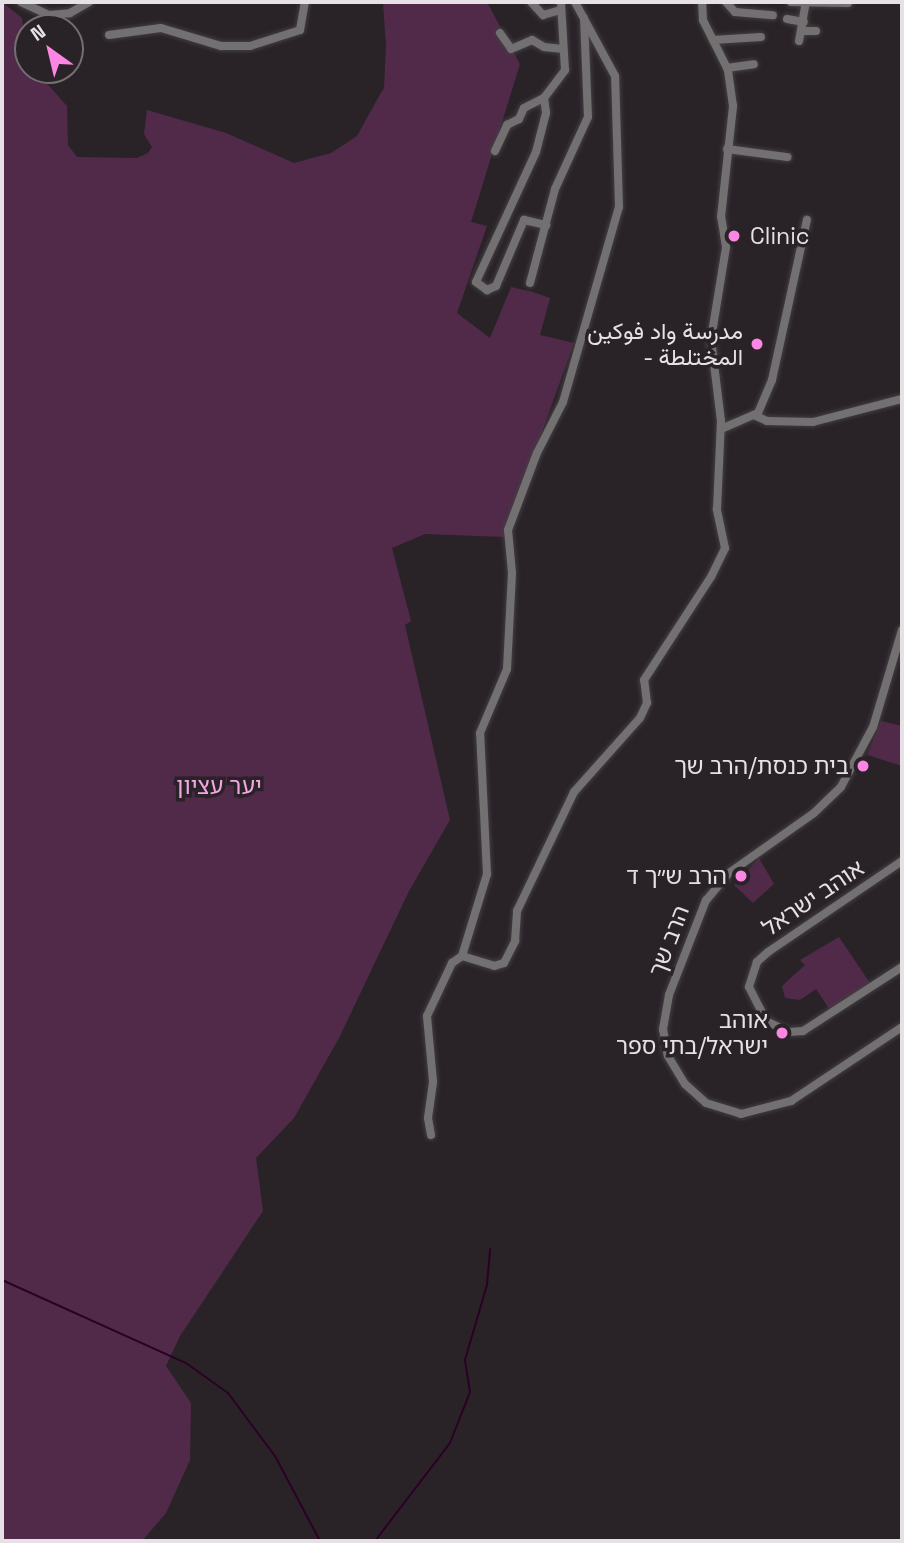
<!DOCTYPE html>
<meta charset="utf-8">
<style>
body{margin:0}
#map{position:relative;width:904px;height:1543px;overflow:hidden;background:#292328;font-family:"Space Grotesk",Vazirmatn,"Noto Sans Hebrew",sans-serif}
div>[style]{position:absolute}
[style*='--x']{left:calc(var(--x)*1px);top:calc(var(--y)*1px);width:calc(var(--w)*1px);rotate:calc(var(--a)*1deg)}
.green>*{inset:0;background:#512a49}
.stream>*{height:2px;margin:-1px;padding:0 1px;transform-origin:1px;border-radius:1px;background:#2c0025}
.roads{filter:drop-shadow(0 0 2px #433e42) drop-shadow(0 0 2px #433e42)}
.minor>*{height:8px;margin:-4px;padding:0 4px;transform-origin:4px;border-radius:4px;background:#737072}
.dots>*{width:19px;height:19px;translate:-50% -50%;box-sizing:border-box;border:4px solid #292328;border-radius:50%}
span{translate:-50% -50%;white-space:nowrap;text-align:center;line-height:1.15;-webkit-text-stroke:7px #292328;paint-order:stroke}
.poi-label{font-size:23px;color:#e5e1e4}
.left{translate:0 -50%;text-align:left}
.right{translate:-100% -50%;text-align:right}
.park-label{font-size:23px;color:#f4a6e2}
.street-label{font-size:23px;color:#e5e1e4}
.frame{position:absolute;inset:0;border:4px solid #e5e1e4;pointer-events:none}
.north{position:absolute;left:14px;top:14px;width:70px;height:70px;box-sizing:border-box;background:#292328;border:2px solid #746f73;border-radius:50%;rotate:326deg;font-size:19px;font-weight:700;line-height:28px;text-align:center;color:#e5e1e4}
.north::after{content:'';display:block;margin:auto;width:24px;height:32px;background:#fc86e4;clip-path:polygon(50% 0,100% 100%,50% 72%,0 100%)}
</style>
<div id="map">
<div class="green">
<div style="clip-path:polygon(2px 2px,22px 18px,28px 70px,35px 70px,67px 106px,68px 145px,77px 157px,137px 158px,148px 153px,152px 147px,144px 134px,147px 110px,226px 133px,294px 163px,331px 153px,357px 136px,378px 98px,384px 88px,386px 46px,383px 2px,487px 2px,520px 64px,471px 222px,487px 226px,457px 313px,490px 338px,511px 287px,533px 292px,550px 298px,540px 335px,574px 343px,504px 537px,425px 534px,392px 548px,411px 621px,405px 625px,450px 820px,409px 891px,339px 1038px,294px 1118px,256px 1158px,263px 1211px,180px 1336px,166px 1366px,191px 1403px,190px 1460px,166px 1513px,142px 1541px,2px 1541px)"></div>
<div style="clip-path:polygon(881px 721px,902px 726px,902px 766px,867px 755px)"></div>
<div style="clip-path:polygon(759px 858px,774px 884px,753px 903px,734px 885px)"></div>
<div style="clip-path:polygon(839px 937px,870px 983px,830px 1010px,816px 989px,800px 1000px,785px 998px,782px 986px,805px 965px,800px 960px)"></div>
</div>
<div class="stream">
<div style="--x:2;--y:1280;--w:202;--a:24.3"></div>
<div style="--x:186;--y:1363;--w:52;--a:35.5"></div>
<div style="--x:228;--y:1393;--w:79;--a:53.3"></div>
<div style="--x:275;--y:1456;--w:96;--a:62.1"></div>
<div style="--x:375;--y:1541;--w:123;--a:-52.6"></div>
<div style="--x:450;--y:1443;--w:55;--a:-68.6"></div>
<div style="--x:470;--y:1392;--w:32;--a:-99"></div>
<div style="--x:465;--y:1360;--w:78;--a:-73.7"></div>
<div style="--x:487;--y:1285;--w:36;--a:-85"></div>
</div>
<div class="roads">
<div class="minor">
<div style="--x:21;--y:2;--w:31;--a:25"></div>
<div style="--x:49;--y:15;--w:21;--a:-5"></div>
<div style="--x:70;--y:13;--w:22;--a:-30"></div>
<div style="--x:531;--y:2;--w:18;--a:47"></div>
<div style="--x:543;--y:15;--w:18;--a:-16"></div>
<div style="--x:726;--y:2;--w:13;--a:48"></div>
<div style="--x:735;--y:12;--w:38;--a:5"></div>
<div style="--x:791;--y:2;--w:57;--a:1"></div>
<div style="--x:787;--y:19;--w:17;--a:10"></div>
<div style="--x:802;--y:31;--w:14;--a:0"></div>
<div style="--x:500;--y:33;--w:19;--a:55"></div>
<div style="--x:511;--y:49;--w:23;--a:-23"></div>
<div style="--x:532;--y:40;--w:14;--a:30"></div>
<div style="--x:544;--y:47;--w:19;--a:6"></div>
<div style="--x:109;--y:35;--w:52;--a:-7.7"></div>
<div style="--x:161;--y:28;--w:63;--a:16.7"></div>
<div style="--x:221;--y:46;--w:29;--a:0"></div>
<div style="--x:250;--y:46;--w:52;--a:-17.7"></div>
<div style="--x:300;--y:30;--w:28;--a:-80"></div>
<div style="--x:713;--y:40;--w:48;--a:-3.6"></div>
<div style="--x:799;--y:41;--w:40;--a:-80"></div>
<div style="--x:727;--y:68;--w:27;--a:-8"></div>
<div style="--x:544;--y:98;--w:15;--a:82"></div>
<div style="--x:546;--y:113;--w:40;--a:104.4"></div>
<div style="--x:536;--y:152;--w:143;--a:114.8"></div>
<div style="--x:476;--y:282;--w:14;--a:36"></div>
<div style="--x:487;--y:290;--w:10;--a:-24"></div>
<div style="--x:496;--y:286;--w:72;--a:-67"></div>
<div style="--x:524;--y:220;--w:23;--a:13"></div>
<div style="--x:727;--y:149;--w:61;--a:7.6"></div>
<div style="--x:495;--y:151;--w:29;--a:-65"></div>
<div style="--x:507;--y:125;--w:13;--a:-27"></div>
<div style="--x:519;--y:119;--w:12;--a:-66"></div>
<div style="--x:524;--y:108;--w:22;--a:-27"></div>
<div style="--x:544;--y:98;--w:35;--a:-53"></div>
<div style="--x:565;--y:70;--w:68;--a:-93.4"></div>
<div style="--x:530;--y:283;--w:97;--a:-75.1"></div>
<div style="--x:555;--y:189;--w:79;--a:-65.4"></div>
<div style="--x:588;--y:117;--w:99;--a:-92.3"></div>
<div style="--x:754;--y:415;--w:14;--a:25"></div>
<div style="--x:767;--y:421;--w:46;--a:1.2"></div>
<div style="--x:813;--y:422;--w:92;--a:-14.5"></div>
<div style="--x:721;--y:429;--w:40;--a:-23.4"></div>
<div style="--x:758;--y:413;--w:36;--a:-67"></div>
<div style="--x:772;--y:380;--w:164;--a:-77.7"></div>
<div style="--x:902;--y:630;--w:101;--a:106.6"></div>
<div style="--x:873;--y:727;--w:68;--a:118.1"></div>
<div style="--x:841;--y:787;--w:37;--a:136"></div>
<div style="--x:814;--y:813;--w:104;--a:144.8"></div>
<div style="--x:729;--y:873;--w:35;--a:130"></div>
<div style="--x:706;--y:900;--w:102;--a:111.3"></div>
<div style="--x:669;--y:995;--w:35;--a:100"></div>
<div style="--x:663;--y:1029;--w:27;--a:80"></div>
<div style="--x:668;--y:1056;--w:33;--a:59"></div>
<div style="--x:685;--y:1084;--w:28;--a:42"></div>
<div style="--x:706;--y:1103;--w:37;--a:17"></div>
<div style="--x:741;--y:1114;--w:52;--a:-14.6"></div>
<div style="--x:791;--y:1101;--w:133;--a:-33.7"></div>
<div style="--x:902;--y:861;--w:162;--a:145.8"></div>
<div style="--x:768;--y:952;--w:15;--a:138"></div>
<div style="--x:757;--y:962;--w:26;--a:108"></div>
<div style="--x:749;--y:987;--w:38;--a:63"></div>
<div style="--x:766;--y:1021;--w:25;--a:26"></div>
<div style="--x:789;--y:1032;--w:14;--a:-4"></div>
<div style="--x:803;--y:1031;--w:118;--a:-32.9"></div>
<div style="--x:462;--y:956;--w:34;--a:17"></div>
<div style="--x:494;--y:966;--w:10;--a:-17"></div>
<div style="--x:504;--y:963;--w:25;--a:-63"></div>
<div style="--x:515;--y:941;--w:30;--a:-86"></div>
<div style="--x:517;--y:911;--w:132;--a:-64.4"></div>
<div style="--x:574;--y:792;--w:99;--a:-48.3"></div>
<div style="--x:640;--y:718;--w:17;--a:-65"></div>
<div style="--x:647;--y:703;--w:23;--a:-97"></div>
<div style="--x:644;--y:680;--w:123;--a:-57"></div>
<div style="--x:711;--y:577;--w:32;--a:-64"></div>
<div style="--x:725;--y:548;--w:40;--a:-102"></div>
<div style="--x:717;--y:509;--w:88;--a:-87.4"></div>
<div style="--x:721;--y:421;--w:83;--a:-97"></div>
<div style="--x:711;--y:339;--w:93;--a:-80.7"></div>
<div style="--x:726;--y:247;--w:30;--a:-99"></div>
<div style="--x:721;--y:217;--w:112;--a:-83.8"></div>
<div style="--x:733;--y:106;--w:36;--a:-98"></div>
<div style="--x:728;--y:70;--w:56;--a:-116.6"></div>
<div style="--x:703;--y:20;--w:18;--a:-93"></div>
<div style="--x:431;--y:1135;--w:17;--a:-100"></div>
<div style="--x:428;--y:1118;--w:37;--a:-82"></div>
<div style="--x:433;--y:1081;--w:65;--a:-95.3"></div>
<div style="--x:427;--y:1016;--w:59;--a:-64.7"></div>
<div style="--x:452;--y:963;--w:12;--a:-35"></div>
<div style="--x:462;--y:956;--w:86;--a:-73"></div>
<div style="--x:487;--y:874;--w:141;--a:-92.8"></div>
<div style="--x:480;--y:733;--w:69;--a:-67.1"></div>
<div style="--x:507;--y:669;--w:96;--a:-87"></div>
<div style="--x:512;--y:573;--w:43;--a:-95.3"></div>
<div style="--x:508;--y:530;--w:82;--a:-69.4"></div>
<div style="--x:537;--y:453;--w:57;--a:-63"></div>
<div style="--x:563;--y:402;--w:203;--a:-74"></div>
<div style="--x:619;--y:207;--w:131;--a:-91.7"></div>
<div style="--x:615;--y:76;--w:84;--a:-118.4"></div>
</div>
</div>
<div class="dots">
<div style="left:734px;top:236px;background:#fc86e4"></div>
<div style="left:757px;top:344px;background:#fc86e4"></div>
<div style="left:863px;top:766px;background:#fc86e4"></div>
<div style="left:741px;top:876px;background:#fc86e4"></div>
<div style="left:782px;top:1033px;background:#fc86e4"></div>
</div>
<div class="poi-label">
<span class="left" style="left:750px;top:236px">Clinic</span>
<span class="right" style="left:743px;top:344px">مدرسة واد فوكين<br>- المختلطة</span>
<span class="right" style="left:849px;top:766px">בית כנסת/הרב שך</span>
<span class="right" style="left:727px;top:876px">הרב ש״ך ד</span>
<span class="right" style="left:768px;top:1033px">אוהב<br>ישראל/בתי ספר</span>
</div>
<div class="park-label">
<span style="left:219px;top:786px">יער עציון</span>
</div>
<div class="street-label">
<span style="left:813px;top:898px;rotate:-34deg">אוהב ישראל</span>
<span style="left:669px;top:941px;rotate:-69deg">הרב שך</span>
</div>
<div class="frame"></div>
<div class="north">N</div>
</div>
